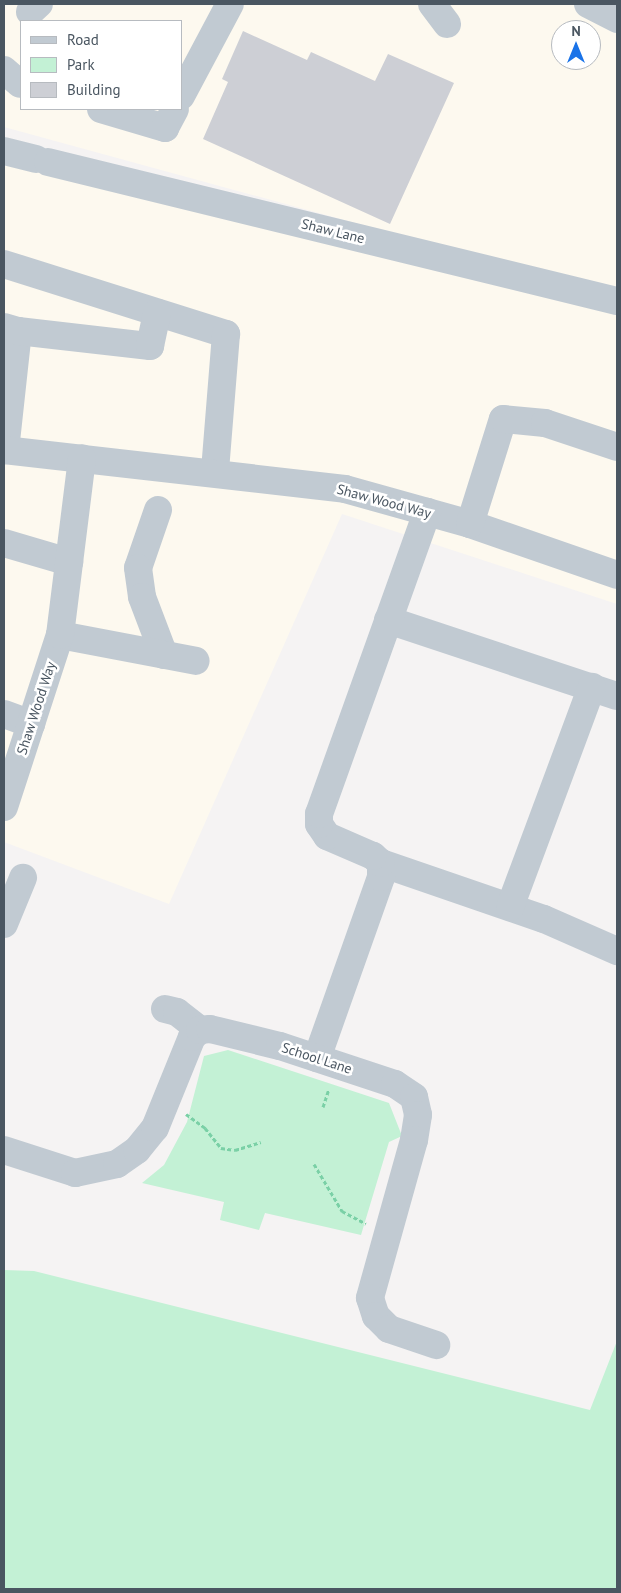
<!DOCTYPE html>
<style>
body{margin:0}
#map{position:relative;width:621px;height:1593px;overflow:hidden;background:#f5f3f3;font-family:"PT Sans",sans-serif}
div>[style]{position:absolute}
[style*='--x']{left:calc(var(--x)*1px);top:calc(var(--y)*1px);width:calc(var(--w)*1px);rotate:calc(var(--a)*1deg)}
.commercial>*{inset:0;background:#fdf9ef}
.green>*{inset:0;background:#c3f1d5}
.building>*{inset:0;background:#cdcfd5}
.path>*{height:3px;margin-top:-1.5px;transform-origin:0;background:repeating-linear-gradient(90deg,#7ad0a6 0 4px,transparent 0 6.5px)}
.minor>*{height:28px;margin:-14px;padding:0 14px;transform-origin:14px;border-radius:14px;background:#c1cad2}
span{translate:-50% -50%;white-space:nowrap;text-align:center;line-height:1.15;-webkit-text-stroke:5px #fff;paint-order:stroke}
.street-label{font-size:14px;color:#4a5661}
.frame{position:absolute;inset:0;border:5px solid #4a5661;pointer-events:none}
.legend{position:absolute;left:20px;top:20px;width:162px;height:90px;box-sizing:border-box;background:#fff;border:1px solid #b7bbc0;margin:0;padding:6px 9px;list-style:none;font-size:15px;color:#4a5661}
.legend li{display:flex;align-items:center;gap:10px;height:25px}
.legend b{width:25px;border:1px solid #b7bbc0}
.north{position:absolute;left:551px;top:20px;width:50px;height:50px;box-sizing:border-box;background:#fff;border:1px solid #b7bbc0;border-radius:50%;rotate:0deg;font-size:14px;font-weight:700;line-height:20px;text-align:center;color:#4a5661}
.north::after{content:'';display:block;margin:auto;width:18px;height:22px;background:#1a73e8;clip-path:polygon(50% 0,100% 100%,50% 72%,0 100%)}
</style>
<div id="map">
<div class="commercial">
<div style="clip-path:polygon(evenodd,4px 4px,617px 4px,617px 604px,342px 514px,169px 904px,4px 842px,4px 151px,399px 235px,4px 127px,4px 4px,21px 21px,181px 21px,181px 109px,21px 109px,21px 21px,4px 4px,561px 30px,591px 30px,591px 60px,561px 60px,561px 30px)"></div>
</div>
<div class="green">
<div style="clip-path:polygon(228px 1050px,389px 1103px,402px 1136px,389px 1142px,361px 1235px,265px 1213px,259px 1230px,220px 1220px,224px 1202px,142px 1183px,164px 1165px,187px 1122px,204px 1056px)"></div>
<div style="clip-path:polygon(4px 1270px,34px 1271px,590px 1410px,617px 1341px,617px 1589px,4px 1589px)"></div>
</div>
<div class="building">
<div style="clip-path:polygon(243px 31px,307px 60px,311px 52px,375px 81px,388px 54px,454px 83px,390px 224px,203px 139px,228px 82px,222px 79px)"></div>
</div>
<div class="path">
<div style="--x:323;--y:1107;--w:19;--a:-72"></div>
<div style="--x:186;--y:1114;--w:24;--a:36"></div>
<div style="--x:205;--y:1128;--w:26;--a:51"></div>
<div style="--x:221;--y:1148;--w:14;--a:8"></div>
<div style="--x:235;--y:1150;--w:27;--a:-17"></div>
<div style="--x:314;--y:1164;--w:55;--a:59.2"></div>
<div style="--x:342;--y:1211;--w:27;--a:28"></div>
</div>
<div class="minor">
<div style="--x:432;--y:4;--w:25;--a:53"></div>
<div style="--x:588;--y:4;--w:33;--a:27"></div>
<div style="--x:30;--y:12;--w:12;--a:-42"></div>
<div style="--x:4;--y:70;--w:21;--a:41"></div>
<div style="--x:181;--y:96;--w:104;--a:-62"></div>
<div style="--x:101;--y:109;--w:67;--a:16.5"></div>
<div style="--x:165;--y:128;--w:21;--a:-62"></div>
<div style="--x:4;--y:151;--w:33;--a:14"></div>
<div style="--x:48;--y:162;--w:586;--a:13.73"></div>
<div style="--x:4;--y:264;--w:233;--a:17.5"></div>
<div style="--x:226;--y:334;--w:137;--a:94.6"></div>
<div style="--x:4;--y:327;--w:15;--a:16"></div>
<div style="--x:18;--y:331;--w:120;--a:96.2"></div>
<div style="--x:18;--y:331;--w:133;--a:6.5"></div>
<div style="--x:150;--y:346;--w:34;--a:-78"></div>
<div style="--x:4;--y:450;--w:343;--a:6.5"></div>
<div style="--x:345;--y:489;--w:130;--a:15.6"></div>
<div style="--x:470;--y:524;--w:156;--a:19.1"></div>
<div style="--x:158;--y:510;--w:61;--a:109"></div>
<div style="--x:138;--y:568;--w:29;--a:82"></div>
<div style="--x:142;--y:597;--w:62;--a:69.2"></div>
<div style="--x:470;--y:524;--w:110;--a:-72.6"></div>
<div style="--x:503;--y:419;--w:42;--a:5.4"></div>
<div style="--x:545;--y:423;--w:76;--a:18.4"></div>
<div style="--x:4;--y:543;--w:68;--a:16.3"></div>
<div style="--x:388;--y:620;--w:241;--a:18.4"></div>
<div style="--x:60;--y:635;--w:138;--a:10.8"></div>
<div style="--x:4;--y:714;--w:29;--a:20"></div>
<div style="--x:4;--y:807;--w:181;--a:-72"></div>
<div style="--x:60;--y:635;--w:178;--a:-82.9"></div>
<div style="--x:381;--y:863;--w:172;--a:19"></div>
<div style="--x:544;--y:919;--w:80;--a:23.7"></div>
<div style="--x:510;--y:907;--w:235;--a:-69.6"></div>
<div style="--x:4;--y:924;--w:50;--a:-67.6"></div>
<div style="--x:165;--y:1009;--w:12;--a:14"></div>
<div style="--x:177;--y:1012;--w:29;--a:38"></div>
<div style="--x:317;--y:1058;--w:192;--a:-70.5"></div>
<div style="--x:381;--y:877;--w:14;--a:-90"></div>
<div style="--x:381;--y:863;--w:11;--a:-139"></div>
<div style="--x:373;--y:856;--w:50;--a:-156.5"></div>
<div style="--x:327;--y:836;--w:14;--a:-124"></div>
<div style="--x:319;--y:824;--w:10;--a:-90"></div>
<div style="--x:319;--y:814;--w:321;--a:-70.3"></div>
<div style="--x:4;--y:1150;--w:75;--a:17.9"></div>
<div style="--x:75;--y:1173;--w:43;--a:-12.1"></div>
<div style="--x:117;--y:1164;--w:24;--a:-35"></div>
<div style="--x:137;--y:1150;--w:28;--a:-51"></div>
<div style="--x:155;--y:1128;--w:98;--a:-67.9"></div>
<div style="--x:192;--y:1037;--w:11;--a:-41"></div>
<div style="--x:200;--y:1030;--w:10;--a:-6"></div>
<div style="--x:210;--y:1029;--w:72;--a:13.7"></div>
<div style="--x:280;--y:1046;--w:121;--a:18.3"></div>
<div style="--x:395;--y:1084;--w:23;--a:34"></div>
<div style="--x:414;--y:1097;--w:18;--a:77"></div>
<div style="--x:418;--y:1115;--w:25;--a:99"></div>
<div style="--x:414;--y:1140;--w:164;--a:105.6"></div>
<div style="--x:370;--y:1298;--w:19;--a:72"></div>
<div style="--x:376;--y:1316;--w:18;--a:45"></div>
<div style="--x:389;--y:1329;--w:50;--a:18.8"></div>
</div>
<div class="street-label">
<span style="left:333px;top:231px;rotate:14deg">Shaw Lane</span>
<span style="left:384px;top:501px;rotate:15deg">Shaw Wood Way</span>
<span style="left:36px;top:708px;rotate:-72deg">Shaw Wood Way</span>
<span style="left:317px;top:1058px;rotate:18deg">School Lane</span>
</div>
<div class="frame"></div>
<ul class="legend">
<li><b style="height:6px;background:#c1cad2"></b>Road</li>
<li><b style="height:14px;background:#c3f1d5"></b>Park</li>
<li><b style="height:14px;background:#cdcfd5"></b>Building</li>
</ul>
<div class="north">N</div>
</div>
